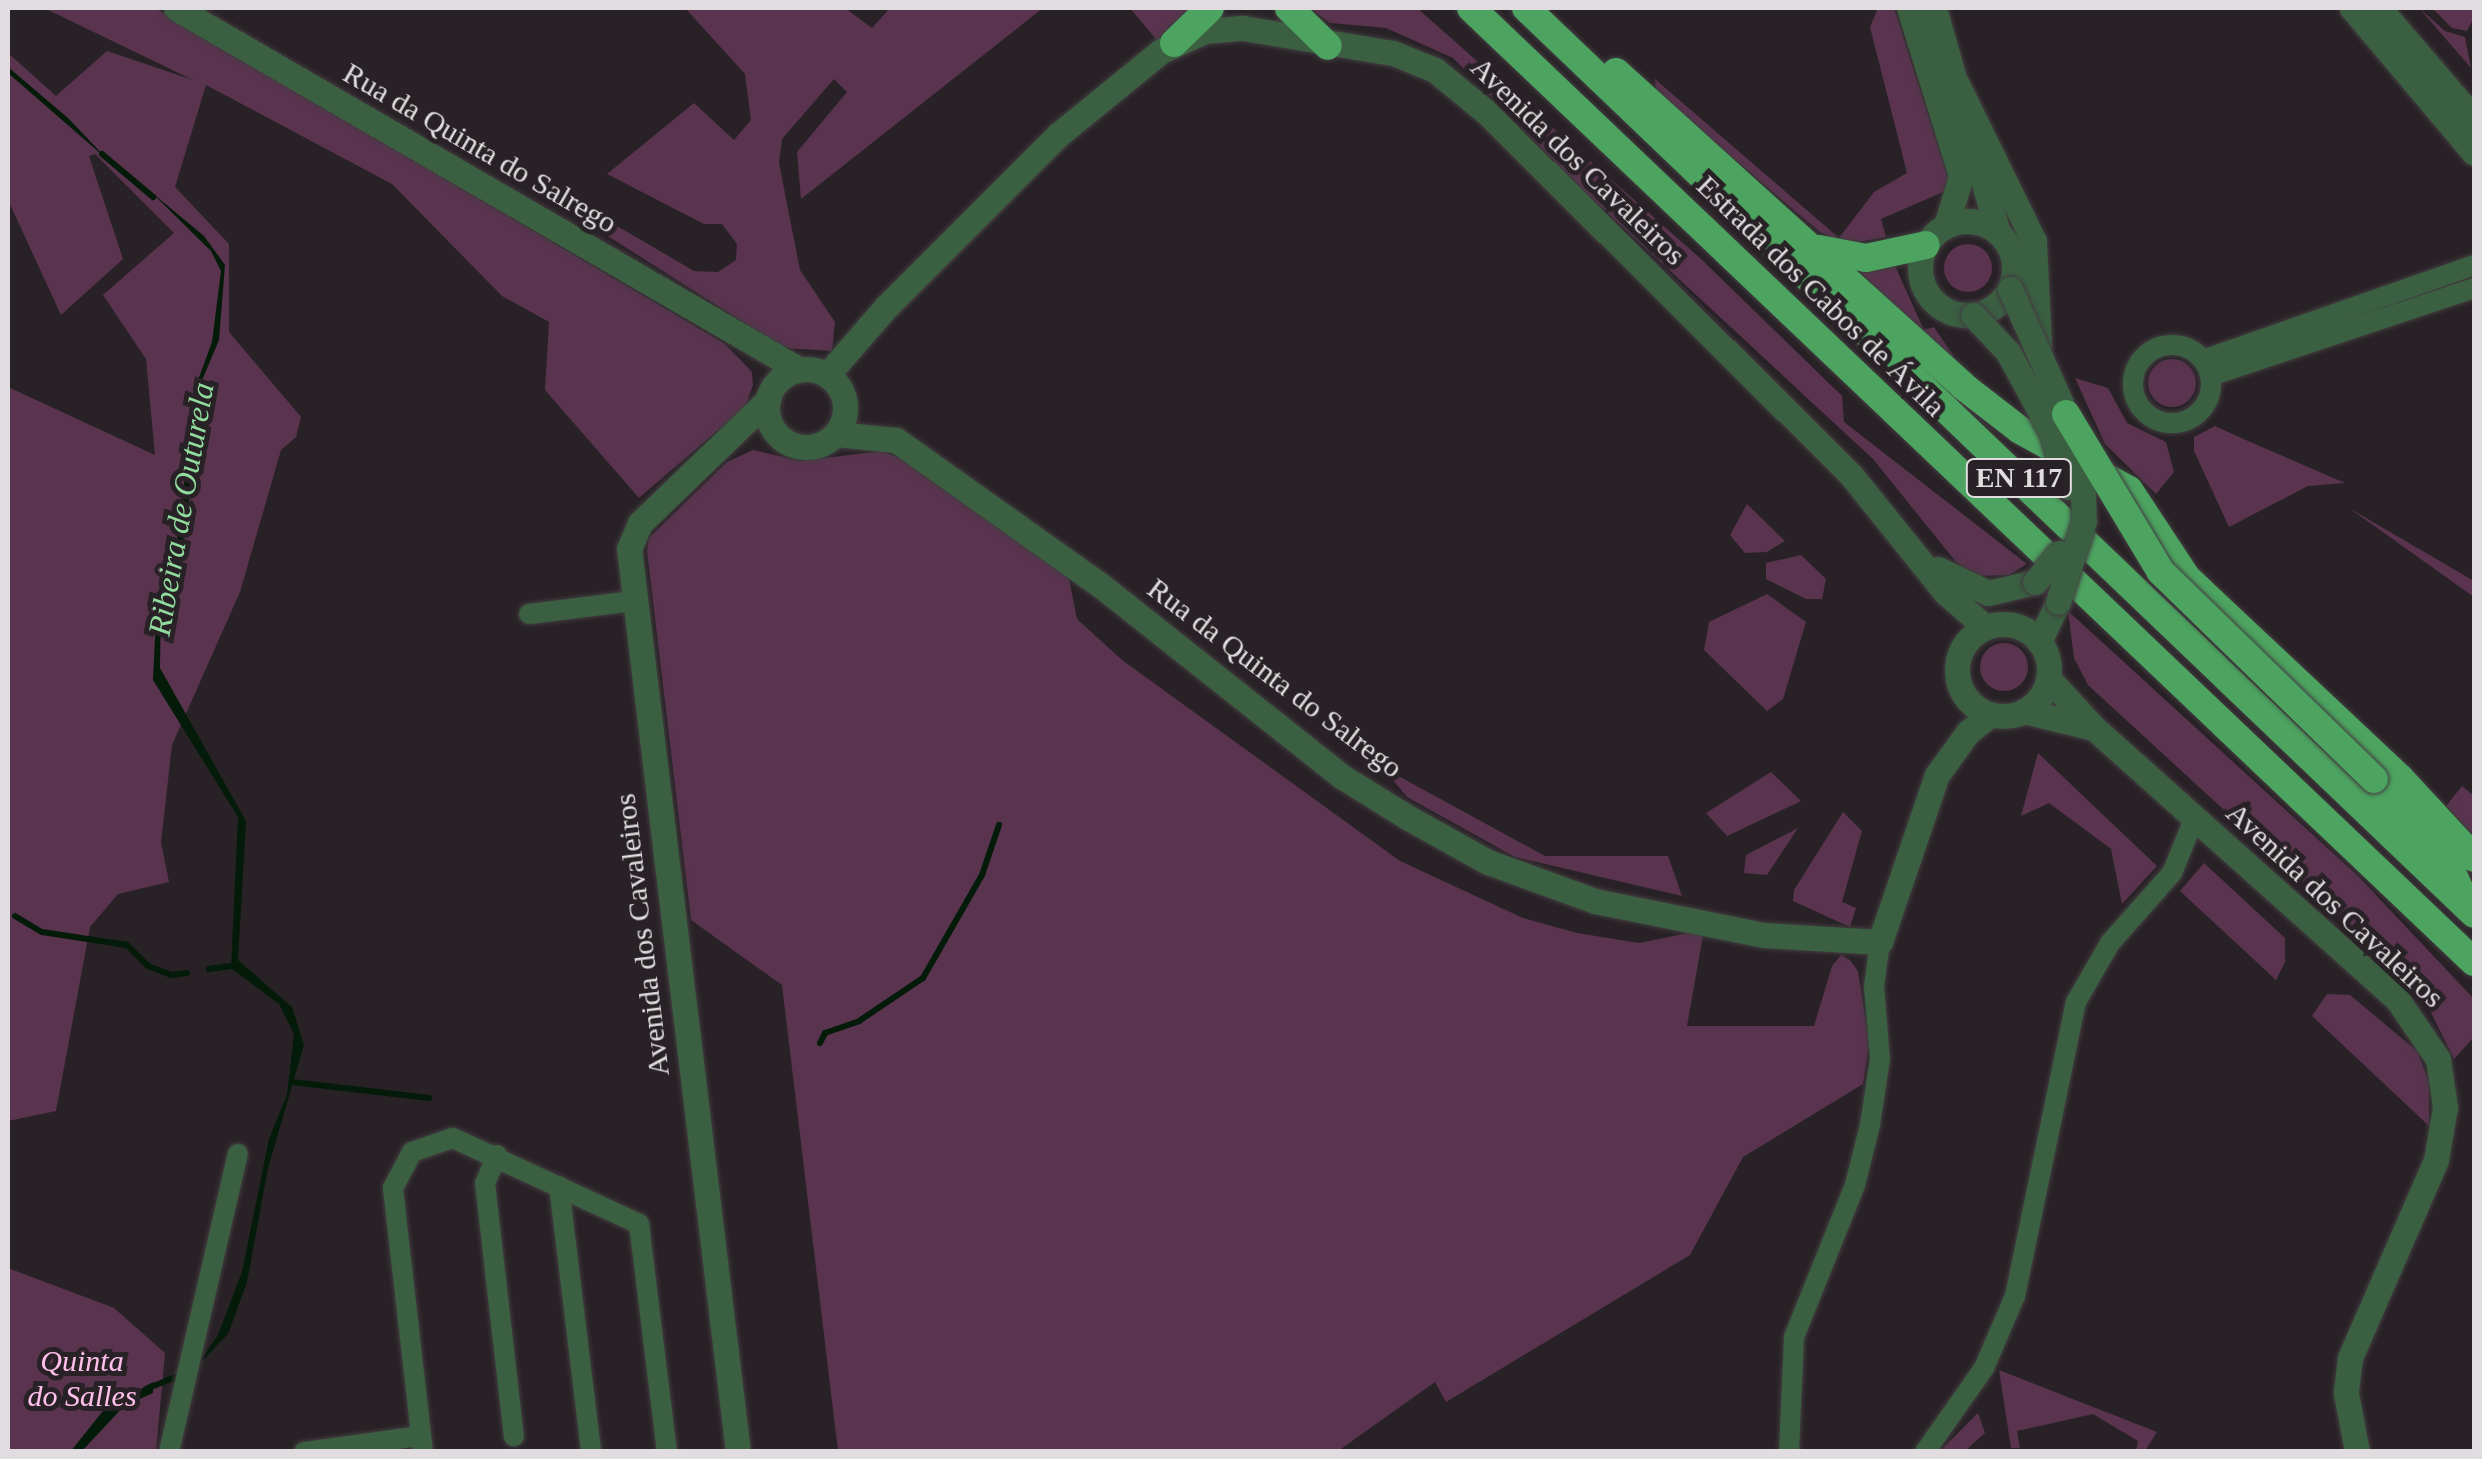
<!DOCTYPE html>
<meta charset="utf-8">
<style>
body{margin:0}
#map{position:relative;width:2482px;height:1459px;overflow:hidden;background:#282226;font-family:Georgia,serif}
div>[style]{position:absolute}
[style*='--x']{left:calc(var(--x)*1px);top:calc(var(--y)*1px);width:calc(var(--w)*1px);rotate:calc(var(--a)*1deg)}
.green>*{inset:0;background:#5a344f}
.round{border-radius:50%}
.water>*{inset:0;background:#031b08}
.stream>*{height:6px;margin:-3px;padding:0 3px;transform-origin:3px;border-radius:3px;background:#031b08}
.roads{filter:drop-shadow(0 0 2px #423c40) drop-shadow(0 0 2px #423c40)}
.minor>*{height:20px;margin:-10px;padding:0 10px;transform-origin:10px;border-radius:10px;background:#3a5f41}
.minor>.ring{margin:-10px;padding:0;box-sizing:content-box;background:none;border:20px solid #3a5f41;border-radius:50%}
.tertiary>*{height:25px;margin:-12.5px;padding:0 12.5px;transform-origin:12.5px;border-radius:12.5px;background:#3a5f41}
.tertiary>.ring{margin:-12.5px;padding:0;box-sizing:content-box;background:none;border:25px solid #3a5f41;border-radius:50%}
.trunk>*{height:28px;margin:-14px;padding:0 14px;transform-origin:14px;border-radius:14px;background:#4ca460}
.bridges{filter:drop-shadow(0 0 2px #423c40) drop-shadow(0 0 2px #423c40)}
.tertiary-bridge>*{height:25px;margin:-12.5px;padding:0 12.5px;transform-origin:12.5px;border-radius:12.5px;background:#3a5f41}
.trunk-bridge>*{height:28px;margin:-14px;padding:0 14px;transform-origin:14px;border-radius:14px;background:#4ca460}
span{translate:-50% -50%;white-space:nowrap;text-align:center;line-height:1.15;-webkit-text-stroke:10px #282226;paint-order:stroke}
.shield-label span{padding:2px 8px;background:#282226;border:2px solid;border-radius:8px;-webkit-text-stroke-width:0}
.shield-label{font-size:28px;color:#e1dcdf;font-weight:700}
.street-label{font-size:30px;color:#e1dcdf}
.park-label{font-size:30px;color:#ffc0ec;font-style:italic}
.water-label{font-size:32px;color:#91db9e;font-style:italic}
.frame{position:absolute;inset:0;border:10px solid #e1dcdf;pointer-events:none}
</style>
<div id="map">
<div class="green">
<div style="clip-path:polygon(44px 8px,155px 8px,725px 344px,752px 372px,753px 385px,745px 407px,639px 498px,545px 390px,549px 322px,502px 296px,392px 184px,206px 85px,175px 187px,229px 244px,229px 332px,301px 417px,296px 437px,281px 450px,240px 592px,172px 745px,161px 842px,169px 882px,118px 894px,90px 927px,56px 1111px,8px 1121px,8px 387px,155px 455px,146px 359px,103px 295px,174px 233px,95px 154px,89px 156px,123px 259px,61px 315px,8px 200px,8px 53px,56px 96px,107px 51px,193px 80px)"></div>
<div style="clip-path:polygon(685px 8px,845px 8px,872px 28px,890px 8px,1043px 8px,801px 199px,797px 152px,847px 92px,834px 79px,782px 139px,779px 163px,800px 270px,835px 322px,832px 351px,784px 348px,592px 226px,600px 216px,694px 271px,718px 272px,736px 260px,737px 244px,722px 224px,704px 224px,607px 174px,694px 103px,734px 140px,751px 120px,745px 74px)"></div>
<div style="clip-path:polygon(1130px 8px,1195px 8px,1159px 43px)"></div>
<div style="clip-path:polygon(1310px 8px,1417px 8px,1701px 259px,1842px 396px,1844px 422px,2027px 564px,2009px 575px,1976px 576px,1956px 562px,1873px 459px,1583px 190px,1453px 58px,1386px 28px,1330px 23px)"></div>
<div style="clip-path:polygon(1878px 8px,1894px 8px,1948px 178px,1943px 192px,1881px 219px,1886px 237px,1857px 242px,1833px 238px,1820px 232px,1656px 93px,1655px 79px,1839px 238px,1874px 192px,1907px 173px,1870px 27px)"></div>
<div style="clip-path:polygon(2419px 8px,2445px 31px,2465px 37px,2471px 68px)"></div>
<div style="clip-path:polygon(2432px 8px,2474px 8px,2474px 17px,2467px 31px,2452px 28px)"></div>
<div class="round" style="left:1944px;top:244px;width:48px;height:48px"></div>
<div style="clip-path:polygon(1852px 265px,1895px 266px,1924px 330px,1934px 327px,1960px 366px)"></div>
<div class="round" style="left:2148px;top:359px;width:48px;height:48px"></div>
<div style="clip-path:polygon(2075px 378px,2108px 388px,2127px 423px,2166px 442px,2174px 472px,2156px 494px,2105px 444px)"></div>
<div style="clip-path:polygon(2215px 426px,2248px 441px,2345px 483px,2308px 486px,2229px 527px,2194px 451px,2194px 437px)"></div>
<div style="clip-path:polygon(753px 450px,800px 461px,882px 451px,909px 462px,1069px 579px,1077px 619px,1122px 660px,1400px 861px,1523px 918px,1577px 933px,1639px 943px,1704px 930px,1687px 1026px,1814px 1026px,1832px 966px,1841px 955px,1850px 960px,1858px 971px,1869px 1043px,1863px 1084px,1743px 1157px,1690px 1255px,1446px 1402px,1435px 1382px,1338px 1451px,838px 1451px,782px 985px,691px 920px,647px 551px,649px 538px,727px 462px)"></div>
<div style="clip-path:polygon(1747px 504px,1785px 541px,1767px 552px,1745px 553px,1730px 535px)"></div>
<div style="clip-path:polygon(2349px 508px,2474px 581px,2474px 597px)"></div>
<div style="clip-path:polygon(1801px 555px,1826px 579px,1822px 599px,1806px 599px,1766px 579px,1766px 563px)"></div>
<div style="clip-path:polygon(1767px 594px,1806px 622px,1783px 699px,1767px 711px,1704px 650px,1709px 622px)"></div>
<div style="clip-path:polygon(2068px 611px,2358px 876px,2474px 999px,2474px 1037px,2454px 1059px,2420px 990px,2088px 685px,2074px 658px)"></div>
<div class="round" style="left:1980px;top:643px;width:48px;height:48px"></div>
<div style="clip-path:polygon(2038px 753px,2157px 866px,2122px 904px,2111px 849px,2049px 803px,2021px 816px)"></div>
<div style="clip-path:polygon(1382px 767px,1545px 856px,1668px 856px,1682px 896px,1515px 857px,1407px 797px)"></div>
<div style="clip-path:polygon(1771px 772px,1801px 801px,1727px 836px,1706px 813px)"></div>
<div style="clip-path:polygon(2462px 786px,2474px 796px,2474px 836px,2446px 806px)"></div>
<div style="clip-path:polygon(1843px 812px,1862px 831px,1842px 902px,1856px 908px,1850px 927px,1793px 901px,1794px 890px)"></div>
<div style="clip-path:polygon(1798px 828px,1767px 875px,1744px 873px,1746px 855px)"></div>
<div style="clip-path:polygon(2204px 863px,2285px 938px,2285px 962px,2276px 980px,2180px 891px)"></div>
<div style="clip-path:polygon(2327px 994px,2350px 995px,2417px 1051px,2429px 1082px,2429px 1126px,2312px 1016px)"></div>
<div style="clip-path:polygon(8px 1268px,114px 1308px,165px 1353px,156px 1451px,8px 1451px)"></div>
<div style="clip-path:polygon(1999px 1370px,2157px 1432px,2145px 1451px,2136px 1451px,2138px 1441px,2093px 1414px,2017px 1431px,2020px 1448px,2011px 1448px)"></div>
<div style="clip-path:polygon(1978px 1413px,1985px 1433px,1965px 1451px,1940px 1451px)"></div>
</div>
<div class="water">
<div style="clip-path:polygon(8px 67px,68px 118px,108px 160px,8px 73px)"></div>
<div style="clip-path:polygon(151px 192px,204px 236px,225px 265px,219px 340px,197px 392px,187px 530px,161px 600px,160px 668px,246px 821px,238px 960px,292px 1007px,304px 1045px,268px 1168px,247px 1282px,228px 1334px,196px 1367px,218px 1335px,242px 1272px,269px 1139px,287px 1095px,294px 1034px,279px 1004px,231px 968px,238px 817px,153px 680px,157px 596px,179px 532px,194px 391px,212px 342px,221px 271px,211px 251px)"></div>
<div style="clip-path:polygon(153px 1382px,153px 1393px,124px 1406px,82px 1451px,71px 1451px,102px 1412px)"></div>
</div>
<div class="stream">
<div style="--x:102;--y:154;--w:67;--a:40.1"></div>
<div style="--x:15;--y:916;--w:31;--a:31"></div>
<div style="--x:42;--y:932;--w:86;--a:8.7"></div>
<div style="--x:127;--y:945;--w:30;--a:45"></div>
<div style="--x:148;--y:966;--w:25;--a:21"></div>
<div style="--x:171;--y:975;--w:16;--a:-7"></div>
<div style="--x:209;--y:969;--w:22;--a:-8"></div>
<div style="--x:820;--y:1043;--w:11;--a:-63"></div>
<div style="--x:825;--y:1033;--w:36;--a:-19"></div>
<div style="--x:859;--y:1021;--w:77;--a:-33.9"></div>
<div style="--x:923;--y:978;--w:119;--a:-60.2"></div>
<div style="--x:982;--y:875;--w:53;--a:-71.2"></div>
<div style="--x:292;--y:1082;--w:138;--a:6.7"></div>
<div style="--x:146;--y:1389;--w:38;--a:-22"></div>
</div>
<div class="roads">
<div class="minor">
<div class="ring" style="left:2133px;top:345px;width:58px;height:58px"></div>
<div style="--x:2203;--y:360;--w:287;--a:-19.3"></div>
<div style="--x:2210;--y:376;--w:278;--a:-18.4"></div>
<div style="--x:529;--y:614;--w:105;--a:-7.1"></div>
<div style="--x:497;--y:1155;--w:30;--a:113"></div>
<div style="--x:485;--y:1183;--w:255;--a:83.5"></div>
<div style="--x:559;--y:1186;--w:268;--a:83.1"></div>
<div style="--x:169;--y:1452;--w:306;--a:-77"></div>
<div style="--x:304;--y:1452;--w:117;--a:-7.9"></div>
<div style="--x:423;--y:1452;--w:266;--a:-96.5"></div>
<div style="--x:393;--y:1188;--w:41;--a:-62.2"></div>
<div style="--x:412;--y:1152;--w:43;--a:-18.9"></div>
<div style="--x:453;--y:1138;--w:205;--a:24.8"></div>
<div style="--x:639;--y:1224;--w:230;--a:83"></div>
<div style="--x:1789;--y:1452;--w:115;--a:-87.5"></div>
<div style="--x:1794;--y:1337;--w:164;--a:-68.1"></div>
<div style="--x:1855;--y:1185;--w:62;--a:-76"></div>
<div style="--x:1870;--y:1125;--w:67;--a:-81.4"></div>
<div style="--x:1880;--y:1059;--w:73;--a:-94.7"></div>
<div style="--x:1874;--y:986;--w:44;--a:-82.2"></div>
<div style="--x:1925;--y:1452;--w:103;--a:-54.9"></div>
<div style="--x:1984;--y:1368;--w:78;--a:-66.7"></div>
<div style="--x:2015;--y:1296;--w:300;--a:-78.3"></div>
<div style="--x:2076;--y:1002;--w:68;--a:-60"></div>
<div style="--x:2110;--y:943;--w:94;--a:-48.5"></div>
<div style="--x:2172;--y:873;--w:61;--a:-67.7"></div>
</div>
<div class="tertiary">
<div style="--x:176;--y:8;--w:721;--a:30.12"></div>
<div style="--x:1909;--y:8;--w:176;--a:72.8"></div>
<div style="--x:1961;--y:176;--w:52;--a:106.7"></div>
<div style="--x:1934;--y:8;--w:234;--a:74.1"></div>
<div style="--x:2352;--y:8;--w:189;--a:49.9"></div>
<div style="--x:2379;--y:8;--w:146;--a:49.4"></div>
<div style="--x:1957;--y:84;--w:175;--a:63.9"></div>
<div style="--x:2034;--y:241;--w:104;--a:87.2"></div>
<div class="ring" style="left:1920px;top:221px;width:69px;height:69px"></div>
<div class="ring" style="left:767px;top:369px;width:53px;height:53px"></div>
<div style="--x:827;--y:375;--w:91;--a:-49"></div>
<div style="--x:887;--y:306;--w:242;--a:-45"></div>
<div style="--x:1058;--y:135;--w:133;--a:-39.2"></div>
<div style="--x:1161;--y:51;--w:48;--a:-24.4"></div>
<div style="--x:1205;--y:31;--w:38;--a:-5"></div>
<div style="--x:1243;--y:28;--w:152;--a:9.5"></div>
<div style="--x:1393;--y:53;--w:45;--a:22"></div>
<div style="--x:1435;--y:70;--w:65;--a:39.4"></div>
<div style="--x:1485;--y:111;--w:516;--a:44.84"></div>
<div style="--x:1851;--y:475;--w:150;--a:51.2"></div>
<div style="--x:1945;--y:592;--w:53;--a:41.2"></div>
<div style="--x:836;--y:434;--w:60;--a:5.7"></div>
<div style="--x:896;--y:440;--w:249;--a:35.4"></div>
<div style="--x:1099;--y:584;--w:309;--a:38.4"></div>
<div style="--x:1341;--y:776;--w:78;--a:31.8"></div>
<div style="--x:1407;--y:817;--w:93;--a:29.1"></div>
<div style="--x:1488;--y:862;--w:114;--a:20"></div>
<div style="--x:1595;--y:901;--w:172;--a:11.4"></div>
<div style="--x:1764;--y:935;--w:116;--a:3.5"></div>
<div style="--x:1880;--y:942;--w:176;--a:-71.2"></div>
<div style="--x:1937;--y:775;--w:53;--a:-54.2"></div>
<div style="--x:1968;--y:732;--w:28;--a:-38"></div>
<div style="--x:1938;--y:569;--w:55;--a:25.6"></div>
<div style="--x:1988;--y:593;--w:48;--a:-13.2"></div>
<div class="ring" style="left:1957px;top:624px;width:67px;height:67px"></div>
<div style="--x:2039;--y:642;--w:44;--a:-64.6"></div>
<div style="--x:2048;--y:678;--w:68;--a:47.4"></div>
<div style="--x:2094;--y:728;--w:407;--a:41.8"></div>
<div style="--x:2397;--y:999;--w:73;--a:55.7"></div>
<div style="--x:2438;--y:1059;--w:49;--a:81.7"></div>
<div style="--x:2445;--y:1107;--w:54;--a:99.6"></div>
<div style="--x:2436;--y:1160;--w:216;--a:113.5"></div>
<div style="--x:2350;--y:1358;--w:35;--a:97"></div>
<div style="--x:2346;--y:1393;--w:60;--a:79.4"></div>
<div style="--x:2024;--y:711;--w:72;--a:13.7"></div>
<div style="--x:738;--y:1452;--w:910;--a:-96.88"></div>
<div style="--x:629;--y:549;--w:28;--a:-67"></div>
<div style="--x:640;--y:523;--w:178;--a:-43.9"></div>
</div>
<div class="trunk">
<div style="--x:1289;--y:8;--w:54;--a:44.3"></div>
<div style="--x:1471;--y:8;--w:1384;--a:43.57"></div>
<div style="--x:1526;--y:8;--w:1311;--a:43.7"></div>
<div style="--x:1174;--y:43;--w:50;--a:-44.2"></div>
<div style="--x:1616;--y:72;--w:468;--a:42.1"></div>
<div style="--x:1963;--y:386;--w:72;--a:37.7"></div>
<div style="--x:2020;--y:430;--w:124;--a:28.8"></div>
<div style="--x:2129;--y:490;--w:105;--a:56.6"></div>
<div style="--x:2187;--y:578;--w:292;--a:43.2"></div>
<div style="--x:2400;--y:778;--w:109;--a:47.2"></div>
<div style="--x:1819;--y:249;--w:48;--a:10.8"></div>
<div style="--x:1866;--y:258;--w:61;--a:-12.2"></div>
<div style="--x:2374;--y:779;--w:97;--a:46.3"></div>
<div style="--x:2441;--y:849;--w:47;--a:65.1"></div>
</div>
</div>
<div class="bridges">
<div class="tertiary-bridge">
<div style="--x:2010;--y:289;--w:137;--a:65.9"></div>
<div style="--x:2066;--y:414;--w:63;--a:75.3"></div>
<div style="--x:2082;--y:475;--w:46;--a:87.5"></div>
<div style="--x:2084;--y:521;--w:85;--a:107.8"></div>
<div style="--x:1973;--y:315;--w:51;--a:46.6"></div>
<div style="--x:2008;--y:352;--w:93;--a:61.8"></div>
<div style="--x:2052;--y:434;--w:55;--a:74.2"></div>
<div style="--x:2035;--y:582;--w:38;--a:-50"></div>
</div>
<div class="trunk-bridge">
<div style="--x:2066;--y:414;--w:184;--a:59"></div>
<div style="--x:2161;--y:572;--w:297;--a:44.2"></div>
</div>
</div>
<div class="shield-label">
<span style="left:2019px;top:478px">EN 117</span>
</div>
<div class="street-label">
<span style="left:480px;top:148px;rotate:30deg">Rua da Quinta do Salrego</span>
<span style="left:1578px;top:161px;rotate:44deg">Avenida dos Cavaleiros</span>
<span style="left:1821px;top:296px;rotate:44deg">Estrada dos Cabos de Ávila</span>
<span style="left:1275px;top:678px;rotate:37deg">Rua da Quinta do Salrego</span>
<span style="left:2335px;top:905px;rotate:43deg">Avenida dos Cavaleiros</span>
<span style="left:642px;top:935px;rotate:-97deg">Avenida dos Cavaleiros</span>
</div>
<div class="park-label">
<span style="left:82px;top:1378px">Quinta<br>do Salles</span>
</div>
<div class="water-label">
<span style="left:181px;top:509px;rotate:-80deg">Ribeira de Outurela</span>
</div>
<div class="frame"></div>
</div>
